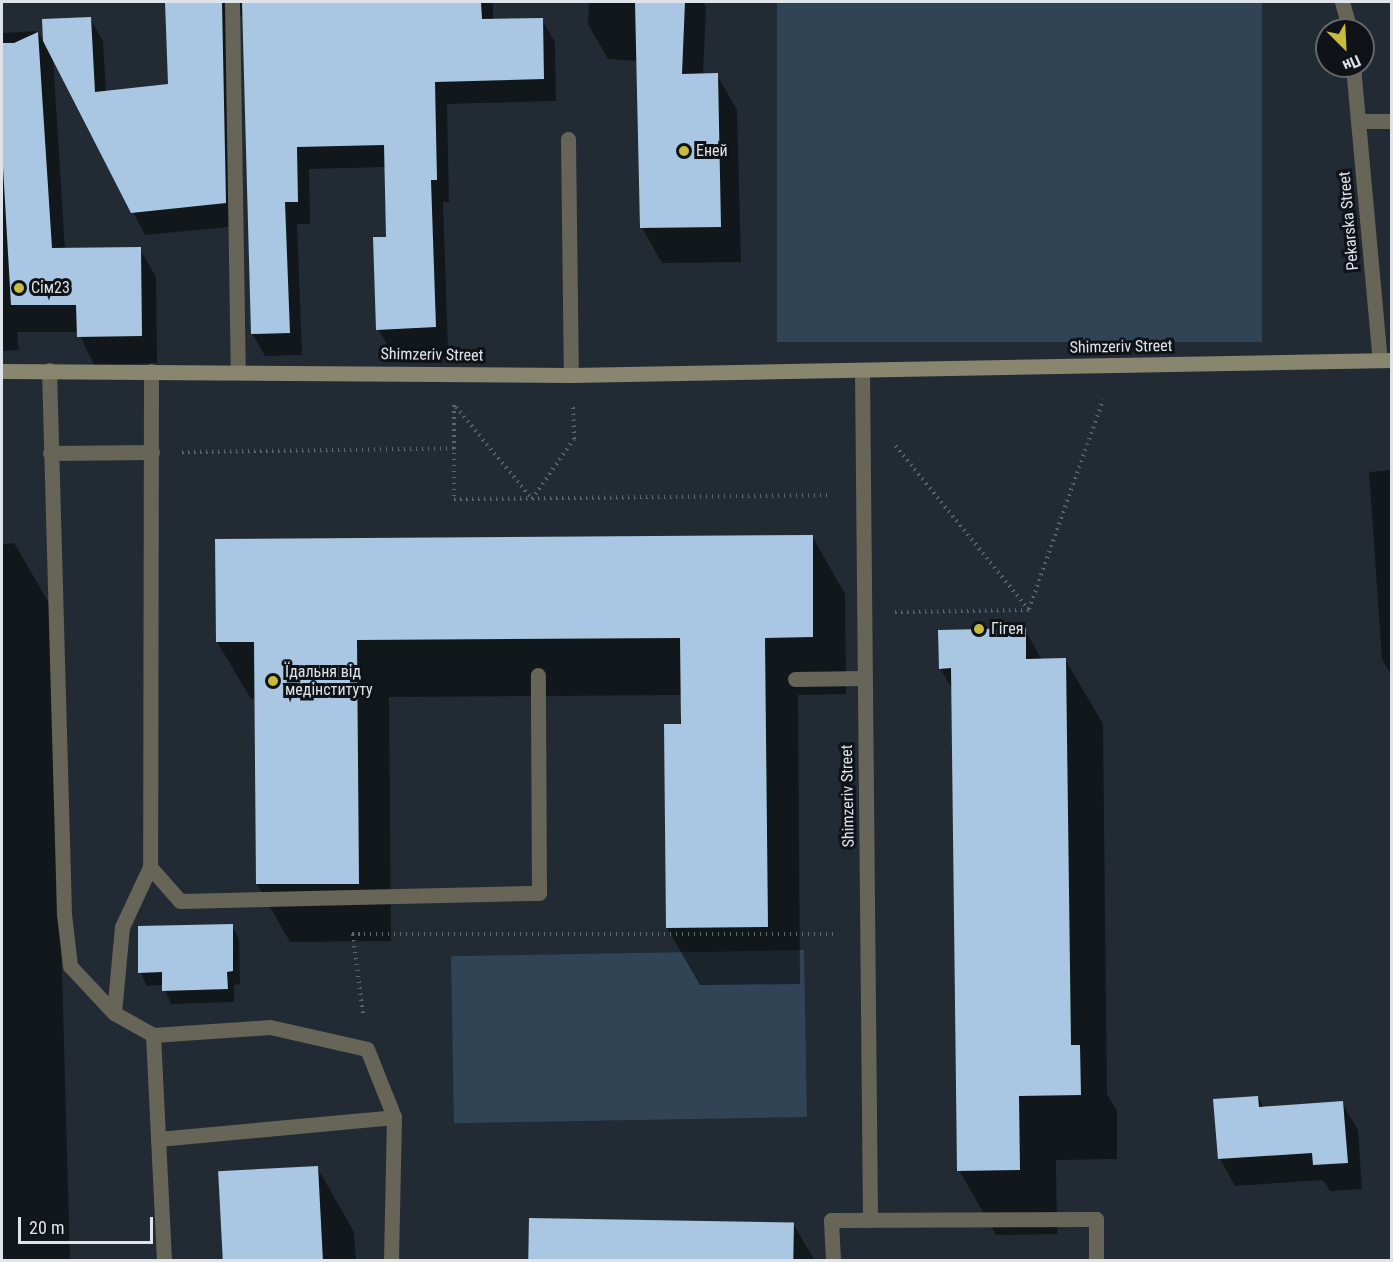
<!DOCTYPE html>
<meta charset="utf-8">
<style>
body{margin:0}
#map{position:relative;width:1393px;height:1262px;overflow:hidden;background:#222b34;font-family:"Roboto Condensed",sans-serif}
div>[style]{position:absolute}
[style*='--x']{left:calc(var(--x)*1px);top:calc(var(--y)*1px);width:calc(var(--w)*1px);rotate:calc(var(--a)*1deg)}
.green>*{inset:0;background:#304455;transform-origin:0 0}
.shadow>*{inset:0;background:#0007}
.building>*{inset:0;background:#a9c7e2;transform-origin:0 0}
.path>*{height:4px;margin-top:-2px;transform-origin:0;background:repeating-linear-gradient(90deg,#5d656d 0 1.5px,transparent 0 6px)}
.lane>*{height:15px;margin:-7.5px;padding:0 7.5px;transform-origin:7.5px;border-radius:7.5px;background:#666557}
.street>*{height:15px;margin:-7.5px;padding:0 7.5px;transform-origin:7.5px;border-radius:7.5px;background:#666557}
.secondary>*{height:15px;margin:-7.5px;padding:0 7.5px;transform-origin:7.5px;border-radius:7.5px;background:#88866f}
.dots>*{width:16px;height:16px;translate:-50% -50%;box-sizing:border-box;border:3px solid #0f1317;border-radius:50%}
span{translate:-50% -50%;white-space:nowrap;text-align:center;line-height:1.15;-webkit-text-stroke:6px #0f1317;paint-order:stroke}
.poi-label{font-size:16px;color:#dfe4ea}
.left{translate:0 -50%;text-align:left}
.street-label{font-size:16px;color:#dfe4ea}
.frame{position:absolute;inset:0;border:3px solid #dfe4ea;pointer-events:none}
.north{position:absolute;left:1315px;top:18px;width:60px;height:60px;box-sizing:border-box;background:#0f1317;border:2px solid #62676b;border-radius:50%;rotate:156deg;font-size:16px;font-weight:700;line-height:24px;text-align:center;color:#dfe4ea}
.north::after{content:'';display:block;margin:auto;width:21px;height:27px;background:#c8bb3b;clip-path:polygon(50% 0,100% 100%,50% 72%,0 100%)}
.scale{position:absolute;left:18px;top:1217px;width:135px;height:27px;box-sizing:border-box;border:3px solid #dfe4ea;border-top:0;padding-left:8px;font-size:18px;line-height:21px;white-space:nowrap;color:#dfe4ea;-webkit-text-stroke:4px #0f1317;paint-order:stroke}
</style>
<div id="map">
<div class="green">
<div style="left:777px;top:2px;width:485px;height:340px"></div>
<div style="left:804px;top:950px;width:167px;height:353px;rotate:89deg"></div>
</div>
<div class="shadow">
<div style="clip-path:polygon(166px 2px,493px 2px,493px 21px,542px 20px,555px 42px,556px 101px,447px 104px,449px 202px,443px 202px,448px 349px,391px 351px,378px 329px,388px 239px,386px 167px,309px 169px,310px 224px,297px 224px,302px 355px,265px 356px,252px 333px,244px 16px,239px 16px,238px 226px,145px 235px,53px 58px,65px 250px,140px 249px,156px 277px,157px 363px,94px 365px,78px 332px,17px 332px,19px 350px,2px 351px,2px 33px,37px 31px,45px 44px,90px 18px,103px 41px,106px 93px,170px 85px)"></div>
<div style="clip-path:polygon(589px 2px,703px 2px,706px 7px,703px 75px,717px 75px,737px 110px,741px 262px,662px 263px,642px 228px,638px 61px,608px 59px,588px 24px)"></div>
<div style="clip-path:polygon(1392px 470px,1392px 673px,1390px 673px,1382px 659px,1369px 472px)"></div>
<div style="clip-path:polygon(812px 536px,845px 594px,846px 694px,798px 695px,800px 984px,700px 985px,667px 928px,682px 695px,389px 697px,391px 941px,290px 942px,257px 884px,256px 699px,251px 699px,217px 642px)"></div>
<div style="clip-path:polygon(14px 543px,52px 608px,70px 1260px,2px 1260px,2px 544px)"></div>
<div style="clip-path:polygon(1025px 630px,1042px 660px,1065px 659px,1103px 724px,1107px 1094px,1117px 1111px,1117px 1159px,1056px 1160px,1057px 1234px,996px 1235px,959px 1170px,952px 689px,940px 668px)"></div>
<div style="clip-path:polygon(232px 926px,239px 939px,240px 984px,234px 985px,234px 1002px,171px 1004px,163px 985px,147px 986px,140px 972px)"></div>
<div style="clip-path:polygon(1258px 1097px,1264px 1108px,1342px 1103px,1358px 1130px,1362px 1189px,1330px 1191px,1323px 1180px,1235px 1186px,1220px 1159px)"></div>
<div style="clip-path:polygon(317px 1167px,354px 1232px,356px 1260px,225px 1260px,220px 1174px)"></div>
<div style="clip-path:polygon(531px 1219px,793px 1223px,814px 1260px,530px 1260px)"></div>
</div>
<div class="building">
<div style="clip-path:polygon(165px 2px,222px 2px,226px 203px,131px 213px,43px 41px,42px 19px,91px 17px,95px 92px,168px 84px)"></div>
<div style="clip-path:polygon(242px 2px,481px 2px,482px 19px,543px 18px,544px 79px,435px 82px,437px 180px,431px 180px,436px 327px,376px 330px,373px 237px,386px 237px,384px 145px,297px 147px,298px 202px,285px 202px,290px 333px,251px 334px)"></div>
<div style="clip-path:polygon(635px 2px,685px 2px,682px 74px,718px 73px,721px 227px,640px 228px)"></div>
<div style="clip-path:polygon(38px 32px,52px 248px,141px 247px,142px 336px,77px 337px,76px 305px,11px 305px,2px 150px,2px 43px,14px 43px)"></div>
<div style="clip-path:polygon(813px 535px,813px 637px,765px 638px,768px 927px,666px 928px,664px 724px,681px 724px,680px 638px,357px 640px,359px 884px,256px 884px,254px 642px,216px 642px,215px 539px)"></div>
<div style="clip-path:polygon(1026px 628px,1026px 659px,1066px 658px,1071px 1045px,1080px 1045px,1081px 1095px,1019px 1096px,1020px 1170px,957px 1171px,951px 668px,939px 669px,938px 630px)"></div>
<div style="clip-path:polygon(233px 924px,233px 971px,227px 972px,228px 989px,162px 991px,162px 972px,138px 973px,138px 926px)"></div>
<div style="clip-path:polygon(1258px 1096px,1259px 1107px,1343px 1101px,1348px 1163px,1313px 1165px,1312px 1153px,1218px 1159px,1213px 1099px)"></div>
<div style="left:318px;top:1166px;width:94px;height:100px;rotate:87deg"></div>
<div style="left:529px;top:1218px;width:265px;height:42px;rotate:1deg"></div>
</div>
<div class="path">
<div style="--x:454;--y:405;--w:94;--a:90"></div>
<div style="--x:454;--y:499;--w:378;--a:-0.6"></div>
<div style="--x:456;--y:407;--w:119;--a:50.4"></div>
<div style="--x:532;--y:499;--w:73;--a:-55"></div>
<div style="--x:574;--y:439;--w:34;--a:-92"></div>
<div style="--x:182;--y:452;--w:272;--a:-0.8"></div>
<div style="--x:1029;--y:609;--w:222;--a:-70.5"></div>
<div style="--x:895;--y:612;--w:134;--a:-0.9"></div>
<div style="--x:1029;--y:610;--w:213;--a:-129.1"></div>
<div style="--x:352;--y:934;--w:485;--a:0"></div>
<div style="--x:353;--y:934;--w:82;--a:83"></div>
</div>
<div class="lane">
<div style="--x:232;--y:2;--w:369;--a:89.1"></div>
<div style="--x:1358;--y:121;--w:34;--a:0"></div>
<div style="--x:568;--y:139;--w:236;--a:89.3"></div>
<div style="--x:49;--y:370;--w:544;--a:88.42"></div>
<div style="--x:64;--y:914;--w:52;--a:83.4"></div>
<div style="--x:70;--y:966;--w:64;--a:46.9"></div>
<div style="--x:114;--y:1013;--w:45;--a:29.4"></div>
<div style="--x:153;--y:1035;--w:117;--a:-3.9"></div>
<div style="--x:270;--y:1027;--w:99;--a:12.8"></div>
<div style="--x:367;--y:1049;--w:73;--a:68.3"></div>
<div style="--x:394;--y:1117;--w:143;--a:91.2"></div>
<div style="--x:151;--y:371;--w:496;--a:90.1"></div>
<div style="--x:150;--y:867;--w:45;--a:48.6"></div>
<div style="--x:180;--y:901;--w:359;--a:-1.3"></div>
<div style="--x:539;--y:893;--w:218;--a:-90.3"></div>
<div style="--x:862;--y:371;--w:849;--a:89.46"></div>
<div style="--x:50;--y:453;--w:102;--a:-0.6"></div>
<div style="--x:795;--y:679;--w:70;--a:-0.8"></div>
<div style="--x:114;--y:1013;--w:86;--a:-84.7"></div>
<div style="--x:122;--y:927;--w:66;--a:-65"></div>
<div style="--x:153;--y:1035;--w:225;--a:87.2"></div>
<div style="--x:158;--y:1139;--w:237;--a:-5.3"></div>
<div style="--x:833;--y:1260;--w:40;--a:-92.9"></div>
<div style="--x:831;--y:1220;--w:265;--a:-0.2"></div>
<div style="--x:1096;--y:1219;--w:41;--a:90"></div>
</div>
<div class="street">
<div style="--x:1342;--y:2;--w:29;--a:74"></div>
<div style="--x:1353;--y:66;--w:295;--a:84.8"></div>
</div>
<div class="secondary">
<div style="--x:2;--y:371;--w:569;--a:0.4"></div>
<div style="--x:571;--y:375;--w:821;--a:-1.05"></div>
</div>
<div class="dots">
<div style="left:684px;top:151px;background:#c8bb3b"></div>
<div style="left:19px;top:288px;background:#c8bb3b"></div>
<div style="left:979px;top:629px;background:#c8bb3b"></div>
<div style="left:273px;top:681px;background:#c8bb3b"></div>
</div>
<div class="poi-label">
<span class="left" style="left:696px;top:151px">Еней</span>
<span class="left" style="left:31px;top:288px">Сім23</span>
<span class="left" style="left:991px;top:629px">Гігея</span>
<span class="left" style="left:285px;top:681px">Їдальня від<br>медінституту</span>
</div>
<div class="street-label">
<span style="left:1349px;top:221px;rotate:-95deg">Pekarska Street</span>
<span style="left:1121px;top:347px;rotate:-1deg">Shimzeriv Street</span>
<span style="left:432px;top:355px;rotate:1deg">Shimzeriv Street</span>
<span style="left:848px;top:796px;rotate:-91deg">Shimzeriv Street</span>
</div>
<div class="frame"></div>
<div class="north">Пн</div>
<div class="scale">20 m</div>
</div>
